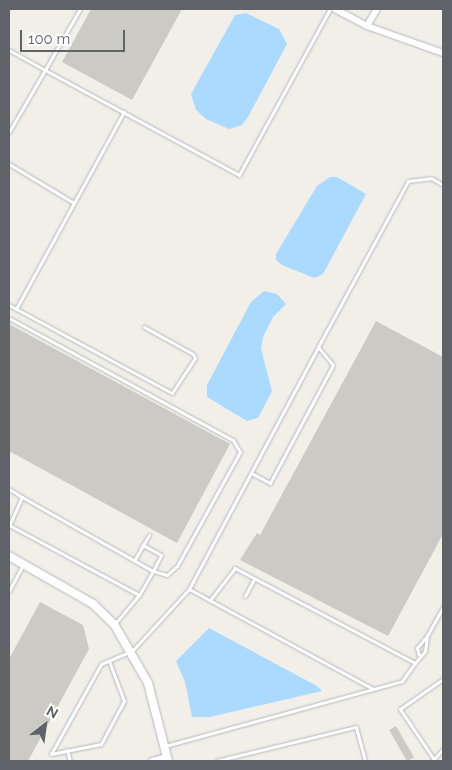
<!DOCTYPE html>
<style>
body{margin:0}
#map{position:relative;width:452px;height:770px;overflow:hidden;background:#f1efe8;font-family:Raleway,sans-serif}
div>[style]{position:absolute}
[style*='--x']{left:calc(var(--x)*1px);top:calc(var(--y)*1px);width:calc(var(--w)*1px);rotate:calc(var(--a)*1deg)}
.water>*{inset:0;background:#aadaff}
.building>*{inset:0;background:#cccac5;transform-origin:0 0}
.roads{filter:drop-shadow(0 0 1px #b5b8bc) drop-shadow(0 0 1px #b5b8bc)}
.service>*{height:3px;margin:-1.5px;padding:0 1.5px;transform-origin:1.5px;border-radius:1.5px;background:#fff}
.minor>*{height:6px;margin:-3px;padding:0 3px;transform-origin:3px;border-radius:3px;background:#fff}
.tertiary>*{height:8px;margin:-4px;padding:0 4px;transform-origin:4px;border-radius:4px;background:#fff}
span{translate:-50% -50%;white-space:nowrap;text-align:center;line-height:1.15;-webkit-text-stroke:4.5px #fff;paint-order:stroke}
.frame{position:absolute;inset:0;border:10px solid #5f6368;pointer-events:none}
.north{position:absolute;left:20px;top:700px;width:50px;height:50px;-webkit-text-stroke:4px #fff;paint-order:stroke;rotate:30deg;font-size:14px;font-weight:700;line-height:20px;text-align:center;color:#5f6368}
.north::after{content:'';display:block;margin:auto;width:18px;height:22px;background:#5f6368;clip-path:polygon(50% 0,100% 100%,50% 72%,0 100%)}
.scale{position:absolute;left:20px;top:30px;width:105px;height:22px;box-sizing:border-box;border:2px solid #5f6368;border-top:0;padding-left:6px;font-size:15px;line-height:18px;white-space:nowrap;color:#5f6368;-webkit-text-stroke:4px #fff;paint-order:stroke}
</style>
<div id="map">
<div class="water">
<div style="clip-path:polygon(246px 13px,279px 29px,287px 44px,248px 117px,242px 125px,229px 129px,206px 119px,196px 110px,191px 94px,235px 15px)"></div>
<div style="clip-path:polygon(330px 177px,337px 177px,366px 194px,323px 274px,314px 278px,282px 265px,276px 260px,276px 254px,317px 186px)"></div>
<div style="clip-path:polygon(264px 291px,277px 294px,286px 304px,273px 317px,263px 337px,261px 349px,272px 391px,258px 418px,247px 421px,207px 397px,207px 385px,251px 302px)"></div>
<div style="clip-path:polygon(209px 628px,317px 686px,322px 691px,210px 717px,192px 717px,185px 682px,176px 661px)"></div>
</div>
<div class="building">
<div style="clip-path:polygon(91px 9px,182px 9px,132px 100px,62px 62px)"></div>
<div style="clip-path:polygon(376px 321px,443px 357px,443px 534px,388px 636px,240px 560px,257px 533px,260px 535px)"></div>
<div style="clip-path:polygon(9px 324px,230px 444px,177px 543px,9px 451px)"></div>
<div style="clip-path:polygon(40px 602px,83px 625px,89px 649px,28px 761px,9px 761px,9px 659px)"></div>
<div style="left:396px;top:726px;width:36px;height:8px;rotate:60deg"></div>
</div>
<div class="roads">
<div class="service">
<div style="--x:9;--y:50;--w:41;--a:29.1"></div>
<div style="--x:45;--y:70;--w:70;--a:-60.2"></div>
<div style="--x:9;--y:132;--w:72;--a:-59.9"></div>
<div style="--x:45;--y:70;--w:221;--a:28.4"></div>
<div style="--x:239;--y:175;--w:189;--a:-61.3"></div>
<div style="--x:9;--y:164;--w:76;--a:31"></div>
<div style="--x:9;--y:305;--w:185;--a:28.4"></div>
<div style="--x:172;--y:393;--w:42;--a:-56.7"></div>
<div style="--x:195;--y:358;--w:4;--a:-117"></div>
<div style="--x:193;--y:354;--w:56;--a:-151.1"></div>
<div style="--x:16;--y:309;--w:225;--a:-61.3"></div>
<div style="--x:9;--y:318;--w:255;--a:28.6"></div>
<div style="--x:233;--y:440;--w:14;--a:60"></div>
<div style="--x:240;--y:452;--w:130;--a:118.9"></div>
<div style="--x:177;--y:566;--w:13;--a:138"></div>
<div style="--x:167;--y:575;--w:15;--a:-164"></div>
<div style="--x:153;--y:571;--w:28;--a:120"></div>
<div style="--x:139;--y:595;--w:38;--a:130"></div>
<div style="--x:318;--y:347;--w:189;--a:-61.5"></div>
<div style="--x:408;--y:181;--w:23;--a:-7"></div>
<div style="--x:431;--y:178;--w:14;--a:30"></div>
<div style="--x:9;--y:489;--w:15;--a:32"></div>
<div style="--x:9;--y:525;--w:148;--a:28.3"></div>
<div style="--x:9;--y:526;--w:32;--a:-66"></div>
<div style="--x:22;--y:497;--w:150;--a:29.5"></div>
<div style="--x:153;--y:571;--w:18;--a:-63"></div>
<div style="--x:161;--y:555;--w:21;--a:-151"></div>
<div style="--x:143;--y:545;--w:18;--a:119"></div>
<div style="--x:143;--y:545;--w:12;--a:-59"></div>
<div style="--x:189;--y:589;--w:274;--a:-61.9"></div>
<div style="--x:318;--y:347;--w:23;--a:50"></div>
<div style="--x:333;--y:365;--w:134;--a:118.1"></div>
<div style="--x:270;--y:483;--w:19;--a:-152"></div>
<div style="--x:9;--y:591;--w:30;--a:-62"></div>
<div style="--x:245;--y:596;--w:19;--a:-62"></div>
<div style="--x:427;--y:636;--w:33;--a:-61"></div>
<div style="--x:109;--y:661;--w:43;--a:69.4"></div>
<div style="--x:124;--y:701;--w:49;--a:118.1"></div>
<div style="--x:101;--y:744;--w:51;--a:168.7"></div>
<div style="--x:51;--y:754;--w:103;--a:-60.9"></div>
<div style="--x:101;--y:664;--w:34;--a:-23"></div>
<div style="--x:132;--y:651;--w:84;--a:-47.4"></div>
<div style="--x:189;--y:589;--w:209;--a:28.5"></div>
<div style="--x:415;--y:663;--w:16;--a:-50"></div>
<div style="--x:425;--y:651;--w:15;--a:-82"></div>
<div style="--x:427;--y:636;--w:16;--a:130"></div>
<div style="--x:417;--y:648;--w:7;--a:74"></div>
<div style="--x:165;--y:746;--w:246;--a:-15.3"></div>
<div style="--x:402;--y:681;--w:22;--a:-54"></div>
<div style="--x:415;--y:663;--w:204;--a:-152.2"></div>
<div style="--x:235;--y:568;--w:41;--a:128"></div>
<div style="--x:67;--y:750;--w:11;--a:75"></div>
<div style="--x:433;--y:758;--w:59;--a:-124"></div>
<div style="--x:400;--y:709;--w:52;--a:-34.9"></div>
<div style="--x:216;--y:761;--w:144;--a:-13.7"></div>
<div style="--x:356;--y:727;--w:35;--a:75"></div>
<div style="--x:432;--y:761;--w:16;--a:-47"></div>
</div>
<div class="minor">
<div style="--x:335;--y:9;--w:36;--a:28"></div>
<div style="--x:367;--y:26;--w:81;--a:19.6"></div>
<div style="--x:367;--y:26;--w:20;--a:-60"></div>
<div style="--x:152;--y:761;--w:16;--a:-15"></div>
</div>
<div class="tertiary">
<div style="--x:9;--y:556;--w:97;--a:29.7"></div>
<div style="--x:93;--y:604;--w:29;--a:44"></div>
<div style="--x:114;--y:624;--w:68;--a:60"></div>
<div style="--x:148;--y:683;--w:81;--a:75.6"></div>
</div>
</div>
<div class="frame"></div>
<div class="north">N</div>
<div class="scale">100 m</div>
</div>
